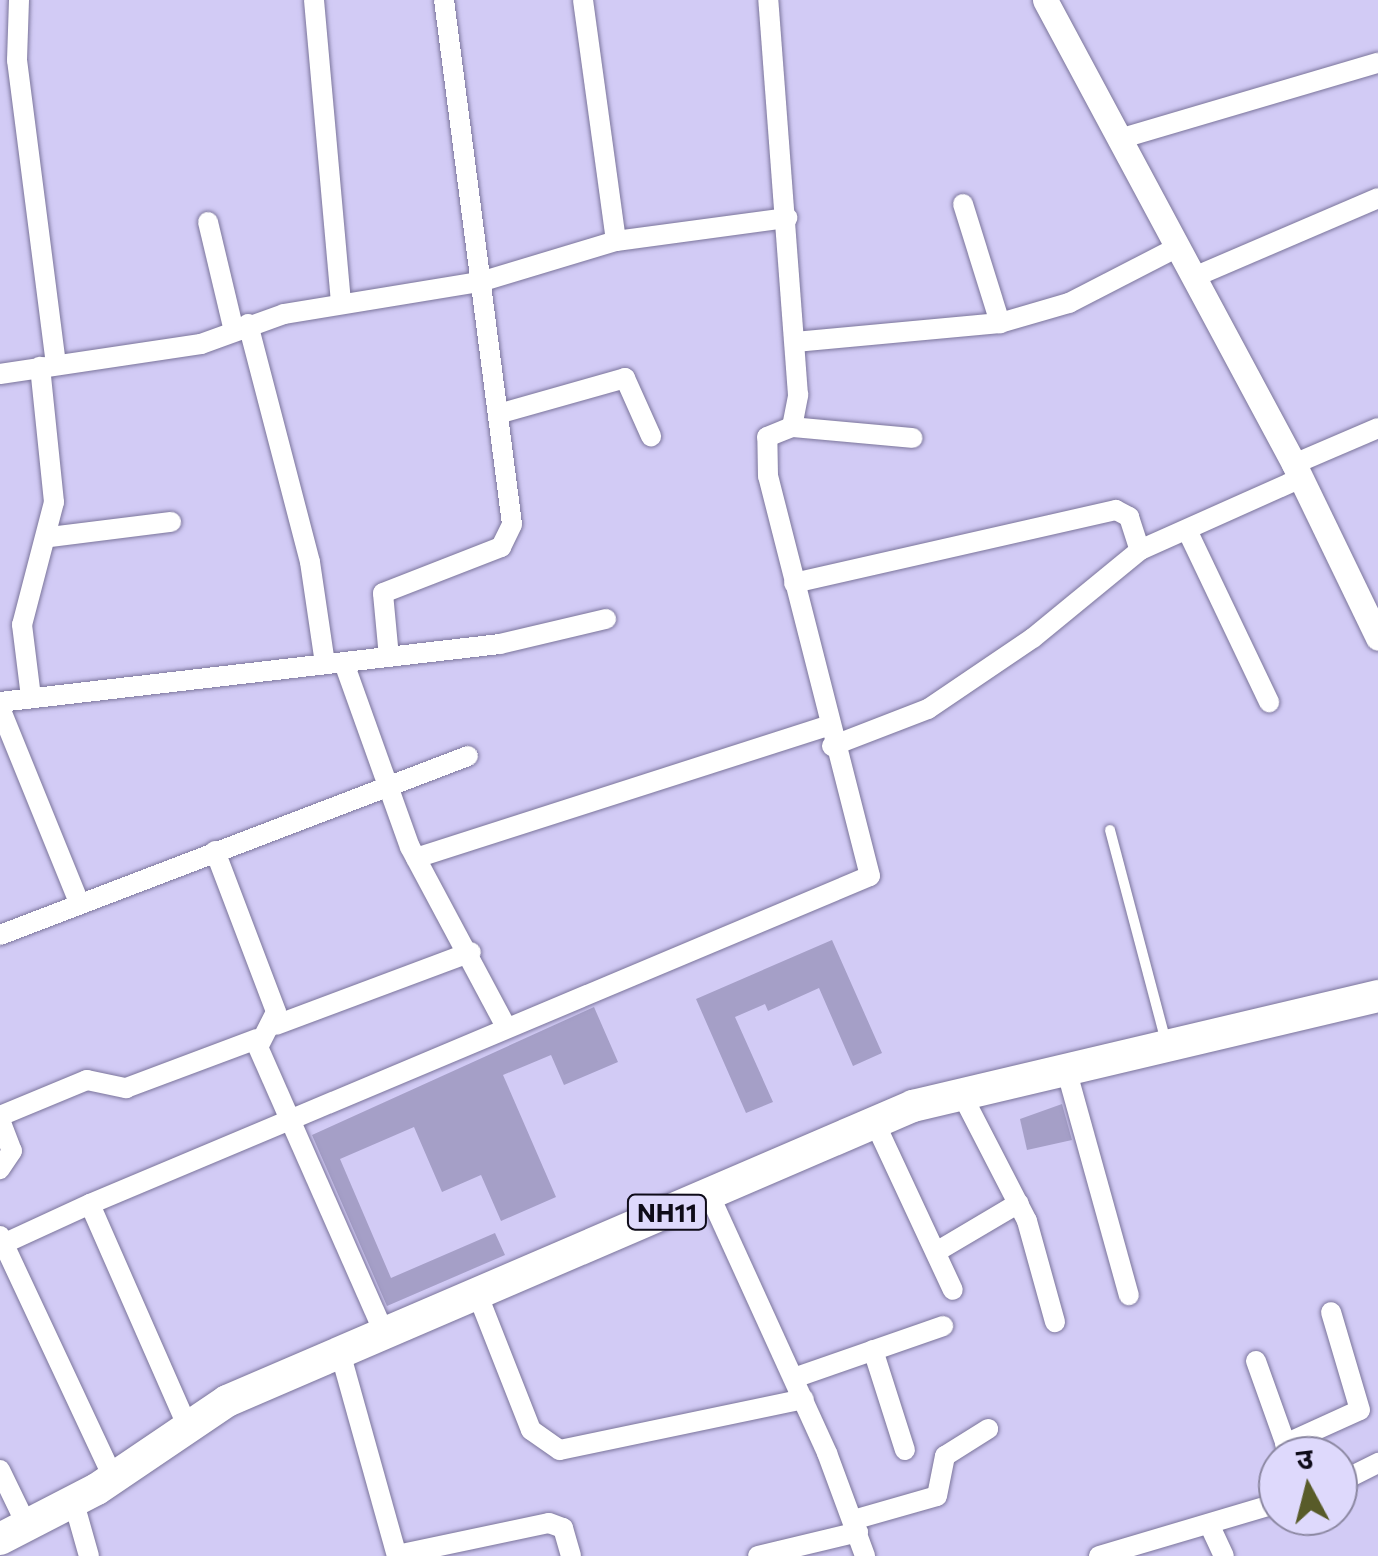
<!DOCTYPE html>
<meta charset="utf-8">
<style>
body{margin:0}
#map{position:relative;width:1378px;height:1556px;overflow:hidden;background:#d2cbf5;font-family:Commissioner,"Noto Sans Devanagari",sans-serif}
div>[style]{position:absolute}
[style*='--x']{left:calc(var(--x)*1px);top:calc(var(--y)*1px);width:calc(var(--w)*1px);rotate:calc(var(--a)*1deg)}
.building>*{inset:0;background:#a59fc7}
.roads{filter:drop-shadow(0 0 2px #7b759b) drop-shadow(0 0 2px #7b759b)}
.service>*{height:10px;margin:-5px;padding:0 5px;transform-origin:5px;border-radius:5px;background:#fff}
.minor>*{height:20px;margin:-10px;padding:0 10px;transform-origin:10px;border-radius:10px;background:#fff}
.tertiary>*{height:25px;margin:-12.5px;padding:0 12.5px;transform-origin:12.5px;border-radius:12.5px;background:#fff}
.trunk>*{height:32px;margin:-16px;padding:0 16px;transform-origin:16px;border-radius:16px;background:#fff}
span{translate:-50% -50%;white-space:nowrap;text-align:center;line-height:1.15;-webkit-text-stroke:8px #ded9fc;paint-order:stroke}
.shield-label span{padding:2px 8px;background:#ded9fc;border:2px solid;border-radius:8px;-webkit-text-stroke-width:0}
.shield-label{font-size:25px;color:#0e0b19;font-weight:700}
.north{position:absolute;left:1258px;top:1436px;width:100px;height:100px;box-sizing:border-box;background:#ded9fc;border:2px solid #8b87a1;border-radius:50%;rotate:353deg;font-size:28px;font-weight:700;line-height:40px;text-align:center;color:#0e0b19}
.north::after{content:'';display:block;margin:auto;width:35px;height:45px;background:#585b29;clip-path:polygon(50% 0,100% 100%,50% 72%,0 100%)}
</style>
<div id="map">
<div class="building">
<div style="clip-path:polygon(832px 940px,882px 1053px,853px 1066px,819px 988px,768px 1011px,765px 1004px,735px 1017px,773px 1102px,746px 1113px,696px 999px)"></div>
<div style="clip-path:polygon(594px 1007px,618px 1062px,564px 1085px,551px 1055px,503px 1075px,556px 1197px,501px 1221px,481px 1175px,442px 1192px,414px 1127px,340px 1159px,391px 1278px,495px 1233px,505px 1255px,387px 1306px,312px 1135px)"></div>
<div style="clip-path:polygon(1062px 1104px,1072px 1140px,1027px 1150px,1020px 1119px)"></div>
</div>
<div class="roads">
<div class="service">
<div style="--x:1110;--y:830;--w:219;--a:75.2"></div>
</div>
<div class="minor">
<div style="--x:19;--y:0;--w:60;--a:91.9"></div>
<div style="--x:17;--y:60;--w:307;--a:82.7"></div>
<div style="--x:314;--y:0;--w:302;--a:84.9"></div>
<div style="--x:583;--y:0;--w:243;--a:82.2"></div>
<div style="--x:1119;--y:139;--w:270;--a:-16.4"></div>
<div style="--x:963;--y:204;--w:125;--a:72.7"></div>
<div style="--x:208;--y:222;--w:112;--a:76.6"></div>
<div style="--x:1194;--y:277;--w:200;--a:-23.2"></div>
<div style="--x:248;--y:324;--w:246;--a:75.4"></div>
<div style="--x:310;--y:562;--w:103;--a:81.6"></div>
<div style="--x:795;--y:342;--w:206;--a:-5.3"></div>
<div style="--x:1000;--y:323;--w:72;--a:-16.2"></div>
<div style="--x:1069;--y:303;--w:123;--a:-27.2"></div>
<div style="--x:0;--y:374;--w:203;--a:-8.5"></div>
<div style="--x:201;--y:344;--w:88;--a:-19.9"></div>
<div style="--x:284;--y:314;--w:199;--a:-9.3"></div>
<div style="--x:480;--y:282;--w:142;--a:-16.8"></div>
<div style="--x:616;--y:241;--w:173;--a:-7.7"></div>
<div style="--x:498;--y:414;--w:132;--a:-15.8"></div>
<div style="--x:625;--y:378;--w:64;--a:65.9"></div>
<div style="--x:792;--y:427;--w:121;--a:5.2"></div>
<div style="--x:1294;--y:464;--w:91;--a:-23.2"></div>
<div style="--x:1187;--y:530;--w:191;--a:64.5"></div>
<div style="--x:50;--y:537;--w:122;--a:-7.1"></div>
<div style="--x:794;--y:583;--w:330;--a:-12.8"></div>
<div style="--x:1116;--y:510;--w:15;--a:28"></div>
<div style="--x:1129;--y:517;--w:35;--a:72"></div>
<div style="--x:389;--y:657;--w:64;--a:-95.4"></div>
<div style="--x:383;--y:593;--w:127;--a:-21.3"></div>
<div style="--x:501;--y:547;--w:25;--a:-64"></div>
<div style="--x:512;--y:524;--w:528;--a:-97.39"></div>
<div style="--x:344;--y:663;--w:195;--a:70.3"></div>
<div style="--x:410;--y:847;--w:204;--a:61.9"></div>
<div style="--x:31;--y:697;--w:73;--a:-97.1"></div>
<div style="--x:22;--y:625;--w:127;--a:-75.4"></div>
<div style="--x:54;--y:502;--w:136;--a:-95.9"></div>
<div style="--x:0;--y:702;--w:503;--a:-6.62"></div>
<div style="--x:500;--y:644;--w:109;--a:-13.3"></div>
<div style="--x:0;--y:708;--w:210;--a:67.9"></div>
<div style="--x:832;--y:746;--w:103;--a:-21.1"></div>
<div style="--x:928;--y:709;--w:127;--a:-34.1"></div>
<div style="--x:1033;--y:638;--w:139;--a:-39.4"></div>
<div style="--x:1140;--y:550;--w:176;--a:-24.1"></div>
<div style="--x:215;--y:851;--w:172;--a:69.2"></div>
<div style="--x:276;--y:1012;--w:39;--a:117"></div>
<div style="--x:258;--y:1047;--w:313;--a:66.2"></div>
<div style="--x:416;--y:858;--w:432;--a:-17.8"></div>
<div style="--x:0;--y:935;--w:501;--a:-20.93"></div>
<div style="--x:276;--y:1025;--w:208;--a:-20.5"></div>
<div style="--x:1065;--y:1065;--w:239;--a:74.5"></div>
<div style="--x:960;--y:1091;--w:146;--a:62.7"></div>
<div style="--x:1027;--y:1221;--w:105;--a:74.5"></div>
<div style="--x:0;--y:1116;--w:94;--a:-22.5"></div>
<div style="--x:87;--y:1080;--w:40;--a:12"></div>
<div style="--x:126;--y:1088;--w:140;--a:-20.5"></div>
<div style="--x:0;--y:1120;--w:33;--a:69"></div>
<div style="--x:12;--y:1151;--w:22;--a:124"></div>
<div style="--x:875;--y:1123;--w:184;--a:65"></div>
<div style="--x:709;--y:1194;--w:285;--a:65.5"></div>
<div style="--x:827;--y:1453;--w:110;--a:69.7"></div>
<div style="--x:0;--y:1236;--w:268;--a:64.9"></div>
<div style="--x:3;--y:1244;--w:96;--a:-24.7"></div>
<div style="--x:936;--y:1252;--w:96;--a:-30.6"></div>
<div style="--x:477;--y:1293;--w:147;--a:68.5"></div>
<div style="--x:531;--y:1430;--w:35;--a:35"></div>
<div style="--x:560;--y:1450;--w:249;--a:-11.8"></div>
<div style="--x:873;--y:1350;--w:105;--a:72.3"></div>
<div style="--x:340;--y:1352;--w:212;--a:74.4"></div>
<div style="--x:1256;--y:1361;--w:98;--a:70.3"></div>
<div style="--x:794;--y:1378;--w:158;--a:-19.2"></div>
<div style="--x:186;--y:1423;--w:239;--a:-113.7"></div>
<div style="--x:90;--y:1204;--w:846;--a:-22.81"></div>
<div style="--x:870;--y:876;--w:413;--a:-104.3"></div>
<div style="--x:768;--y:476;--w:39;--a:-91"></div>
<div style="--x:767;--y:437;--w:27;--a:-22"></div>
<div style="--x:792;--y:427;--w:33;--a:-79"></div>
<div style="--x:798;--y:395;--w:396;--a:-94.3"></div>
<div style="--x:1285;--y:1444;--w:82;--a:-24.4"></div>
<div style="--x:1360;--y:1410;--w:102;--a:-106.5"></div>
<div style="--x:0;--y:1470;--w:64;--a:64.2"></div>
<div style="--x:1338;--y:1483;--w:45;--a:-26.6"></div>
<div style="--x:74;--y:1503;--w:55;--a:74.2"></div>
<div style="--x:853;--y:1520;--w:87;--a:-15.9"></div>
<div style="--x:937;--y:1496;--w:41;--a:-78.7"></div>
<div style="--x:945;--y:1456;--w:51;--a:-32.1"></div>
<div style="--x:1209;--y:1524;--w:35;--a:65"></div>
<div style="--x:397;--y:1555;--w:155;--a:-11.9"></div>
<div style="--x:549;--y:1523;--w:15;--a:20"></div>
<div style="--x:563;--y:1528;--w:29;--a:74"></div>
<div style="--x:758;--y:1556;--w:103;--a:-13.5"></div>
<div style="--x:1099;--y:1556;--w:187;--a:-16.5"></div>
</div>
<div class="tertiary">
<div style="--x:1045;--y:0;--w:527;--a:61.78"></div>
<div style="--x:1294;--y:464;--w:193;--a:64.2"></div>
</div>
<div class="trunk">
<div style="--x:0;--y:1539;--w:109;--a:-27.3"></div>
<div style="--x:97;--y:1489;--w:157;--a:-34.1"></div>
<div style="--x:227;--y:1401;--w:747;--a:-23.27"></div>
<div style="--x:913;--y:1106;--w:478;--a:-13.3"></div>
</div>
</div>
<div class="shield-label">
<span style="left:667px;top:1212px">NH11</span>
</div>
<div class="north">उ</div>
</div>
